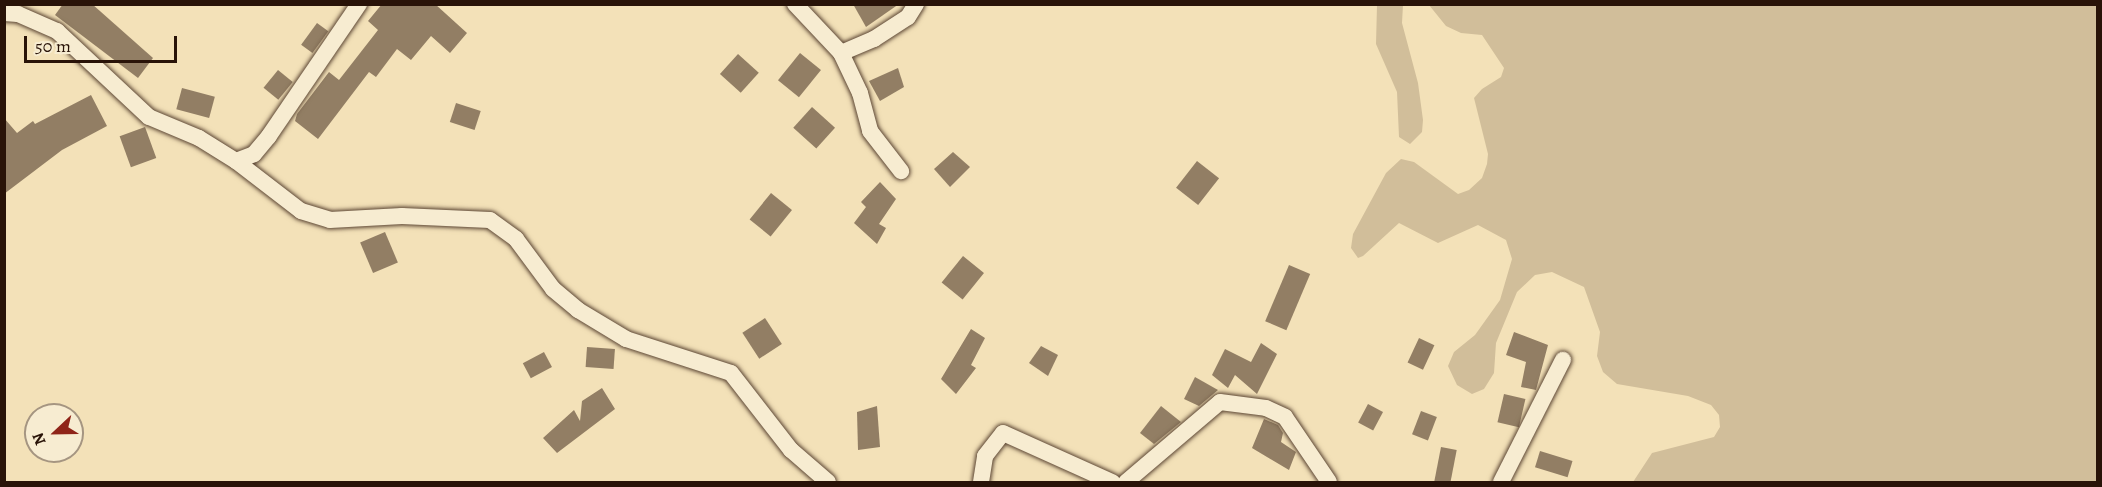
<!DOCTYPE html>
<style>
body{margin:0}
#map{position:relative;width:2102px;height:487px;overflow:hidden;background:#f3e1b8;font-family:Alegreya,serif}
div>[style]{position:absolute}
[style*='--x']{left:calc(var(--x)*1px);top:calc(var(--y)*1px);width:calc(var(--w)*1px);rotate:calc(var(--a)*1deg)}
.green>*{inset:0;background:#d1be9a}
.building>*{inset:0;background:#927e64;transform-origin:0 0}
.roads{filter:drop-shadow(0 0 2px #5c4634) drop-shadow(0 0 2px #5c4634)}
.minor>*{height:16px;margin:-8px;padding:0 8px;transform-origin:8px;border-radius:8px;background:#f7ecd1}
span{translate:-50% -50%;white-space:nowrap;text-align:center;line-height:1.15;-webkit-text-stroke:4.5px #f7ecd1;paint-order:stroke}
.frame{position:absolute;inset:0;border:6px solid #291308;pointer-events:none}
.north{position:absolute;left:24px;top:403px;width:60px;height:60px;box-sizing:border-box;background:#f7ecd1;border:2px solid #a59581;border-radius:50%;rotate:248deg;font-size:16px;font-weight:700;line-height:24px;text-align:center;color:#291308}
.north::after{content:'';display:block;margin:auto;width:21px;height:27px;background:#8f2418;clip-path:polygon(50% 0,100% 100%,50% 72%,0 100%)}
.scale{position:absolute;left:24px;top:36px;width:153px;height:27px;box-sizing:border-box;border:3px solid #291308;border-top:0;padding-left:8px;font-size:18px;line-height:21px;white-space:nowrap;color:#291308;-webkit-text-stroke:4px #f7ecd1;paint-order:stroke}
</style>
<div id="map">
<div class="green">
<div style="clip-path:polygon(1377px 5px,1403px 5px,1402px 23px,1418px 83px,1423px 120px,1422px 132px,1410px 144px,1399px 137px,1397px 92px,1376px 44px)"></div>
<div style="clip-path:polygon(1429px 5px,2097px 5px,2097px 482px,1633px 482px,1652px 453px,1714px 437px,1720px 427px,1719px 415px,1711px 405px,1688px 396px,1617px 384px,1603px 372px,1597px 356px,1600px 332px,1584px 287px,1552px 272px,1535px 275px,1517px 292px,1496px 343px,1494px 373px,1484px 389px,1472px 394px,1457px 385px,1448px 366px,1454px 352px,1475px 335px,1500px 300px,1512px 259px,1506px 240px,1478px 225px,1438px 243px,1399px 223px,1363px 256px,1358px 258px,1351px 248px,1353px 234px,1386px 173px,1401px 159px,1414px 162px,1458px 194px,1469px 190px,1482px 178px,1487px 164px,1488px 154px,1474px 98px,1482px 89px,1501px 77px,1504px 68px,1482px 35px,1461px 33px,1446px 26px)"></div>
</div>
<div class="building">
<div style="clip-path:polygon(63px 4px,92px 4px,153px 58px,138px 78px,55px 15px)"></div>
<div style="clip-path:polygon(382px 4px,435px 4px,467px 33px,450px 53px,431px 36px,411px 60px,397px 49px,376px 77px,369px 72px,318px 139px,295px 121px,297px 114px,329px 72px,339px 80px,378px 30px,368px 21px)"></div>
<div style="clip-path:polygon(853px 4px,899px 4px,866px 27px)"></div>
<div style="left:317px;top:23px;width:14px;height:27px;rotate:36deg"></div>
<div style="left:800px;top:53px;width:27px;height:35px;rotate:39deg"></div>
<div style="left:738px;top:54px;width:28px;height:27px;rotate:42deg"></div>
<div style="clip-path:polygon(898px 68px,904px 87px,880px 101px,869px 81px)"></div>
<div style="left:278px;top:70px;width:19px;height:23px;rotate:39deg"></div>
<div style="left:182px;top:88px;width:34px;height:22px;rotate:15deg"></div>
<div style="clip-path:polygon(91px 95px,107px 126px,62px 150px,4px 194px,4px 118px,17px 133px,33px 121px,35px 124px)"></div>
<div style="left:456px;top:103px;width:26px;height:20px;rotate:18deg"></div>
<div style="left:812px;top:107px;width:31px;height:28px;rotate:42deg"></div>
<div style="left:145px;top:127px;width:33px;height:27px;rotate:70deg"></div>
<div style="clip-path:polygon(953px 152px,970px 167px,950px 187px,934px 169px)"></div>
<div style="left:1197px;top:161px;width:28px;height:34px;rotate:38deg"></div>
<div style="clip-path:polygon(880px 182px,896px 199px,879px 224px,886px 228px,877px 244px,854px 223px,866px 207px,861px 202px)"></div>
<div style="left:771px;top:193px;width:27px;height:34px;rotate:39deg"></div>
<div style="left:385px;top:232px;width:33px;height:27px;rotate:67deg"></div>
<div style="left:963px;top:256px;width:27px;height:34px;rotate:39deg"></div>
<div style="left:1289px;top:265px;width:23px;height:61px;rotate:23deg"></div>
<div style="left:765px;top:318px;width:31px;height:27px;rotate:57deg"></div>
<div style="clip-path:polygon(971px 329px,985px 338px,971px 365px,976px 368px,956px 394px,941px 379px)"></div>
<div style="clip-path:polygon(1514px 332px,1548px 345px,1536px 390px,1521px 387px,1526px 362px,1506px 355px)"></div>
<div style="left:1419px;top:338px;width:17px;height:27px;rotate:25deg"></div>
<div style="clip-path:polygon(1261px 343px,1277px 354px,1257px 394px,1235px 375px,1228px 388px,1212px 375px,1225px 349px,1251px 362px)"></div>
<div style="clip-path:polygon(1041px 346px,1058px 355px,1048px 376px,1029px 363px)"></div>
<div style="left:587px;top:347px;width:28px;height:20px;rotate:4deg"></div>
<div style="left:544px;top:352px;width:17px;height:24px;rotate:62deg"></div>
<div style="clip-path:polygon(1195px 377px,1218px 390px,1199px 406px,1184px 399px)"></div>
<div style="clip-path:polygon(602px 388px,615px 409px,557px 453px,543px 438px,574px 410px,580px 421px,582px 401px)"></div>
<div style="left:1504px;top:394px;width:22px;height:29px;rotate:13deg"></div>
<div style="left:1368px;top:404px;width:17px;height:21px;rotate:28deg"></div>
<div style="clip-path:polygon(877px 406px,880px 447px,858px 450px,857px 412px)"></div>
<div style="clip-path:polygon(1161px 406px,1181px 422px,1154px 444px,1140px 433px)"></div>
<div style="left:1421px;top:411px;width:17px;height:25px;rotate:21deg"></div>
<div style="clip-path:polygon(1264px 419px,1278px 425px,1283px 433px,1281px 442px,1296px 452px,1289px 470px,1252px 448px)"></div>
<div style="left:1441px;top:447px;width:16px;height:36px;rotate:11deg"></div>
<div style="left:1540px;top:451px;width:34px;height:17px;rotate:17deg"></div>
</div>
<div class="roads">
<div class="minor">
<div style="--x:795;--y:4;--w:67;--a:46.8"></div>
<div style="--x:841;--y:53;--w:44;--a:64.6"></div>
<div style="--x:860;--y:93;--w:39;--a:75"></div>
<div style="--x:870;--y:131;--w:51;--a:52.2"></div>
<div style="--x:4;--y:13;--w:14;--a:4"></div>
<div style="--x:18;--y:14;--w:43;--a:23.6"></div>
<div style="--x:57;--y:31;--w:126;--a:43.1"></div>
<div style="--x:149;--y:117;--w:54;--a:22.8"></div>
<div style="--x:199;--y:138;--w:44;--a:31.9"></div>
<div style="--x:236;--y:161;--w:82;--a:37.6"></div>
<div style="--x:301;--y:211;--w:30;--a:17"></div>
<div style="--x:330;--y:220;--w:72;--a:-3.2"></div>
<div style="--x:402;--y:216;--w:88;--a:2.6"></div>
<div style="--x:490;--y:220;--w:32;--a:36"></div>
<div style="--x:516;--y:239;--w:62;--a:53.5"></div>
<div style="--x:553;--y:289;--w:33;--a:40"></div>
<div style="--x:578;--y:310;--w:56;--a:31.1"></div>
<div style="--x:626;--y:339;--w:110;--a:17.9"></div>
<div style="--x:731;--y:373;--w:98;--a:52.1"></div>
<div style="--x:791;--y:450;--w:49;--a:40.9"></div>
<div style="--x:841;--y:53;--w:36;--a:-23"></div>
<div style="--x:874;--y:39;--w:40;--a:-32.9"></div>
<div style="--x:908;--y:17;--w:15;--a:-58"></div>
<div style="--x:236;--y:161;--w:19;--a:-21"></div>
<div style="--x:254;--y:154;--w:23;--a:-50"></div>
<div style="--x:269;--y:136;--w:160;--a:-55.7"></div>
<div style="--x:981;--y:482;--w:26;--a:-81"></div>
<div style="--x:985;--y:456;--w:29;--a:-52"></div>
<div style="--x:1003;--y:433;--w:120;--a:24.2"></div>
<div style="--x:1126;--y:482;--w:123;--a:-40.4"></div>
<div style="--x:1220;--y:402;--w:46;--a:7.4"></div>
<div style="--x:1266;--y:408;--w:21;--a:25"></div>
<div style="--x:1285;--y:417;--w:78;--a:55.9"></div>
<div style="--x:1501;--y:482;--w:137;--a:-63.1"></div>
</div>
</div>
<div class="frame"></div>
<div class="north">N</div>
<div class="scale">50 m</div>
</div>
